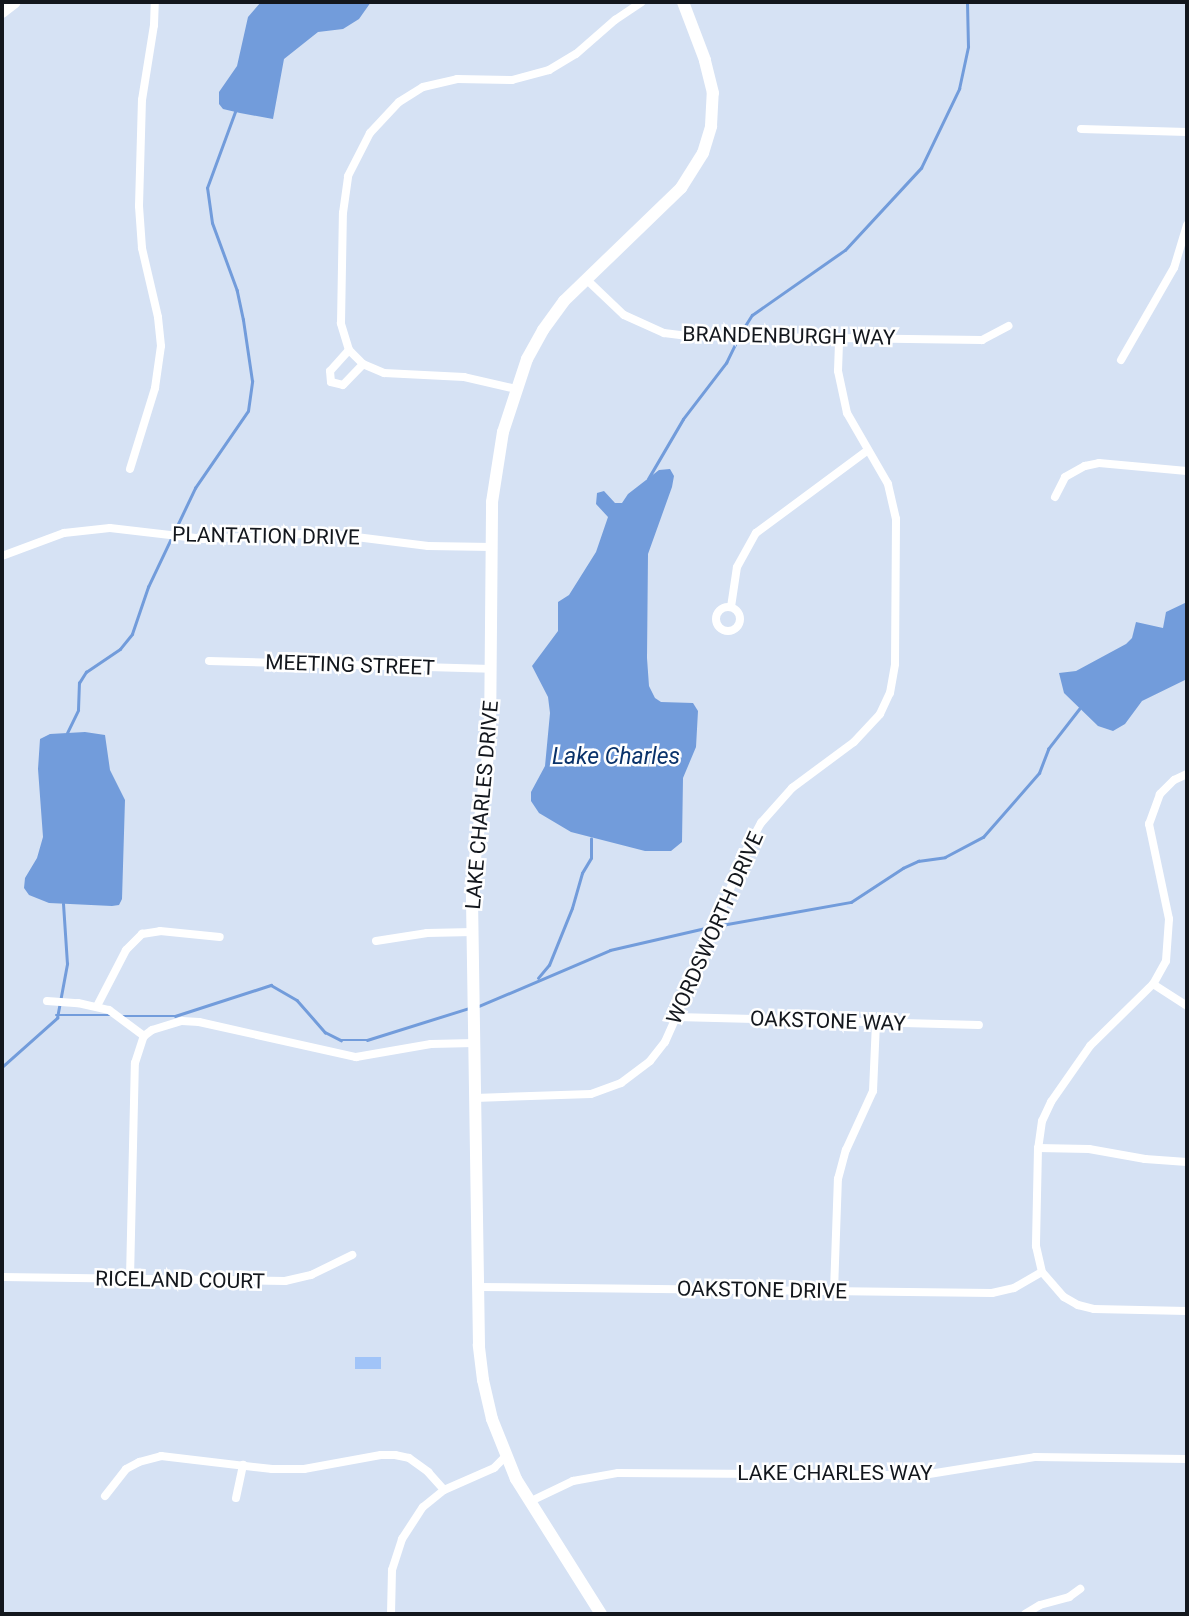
<!DOCTYPE html>
<style>
body{margin:0}
#map{position:relative;width:1189px;height:1616px;overflow:hidden;background:#d6e2f4;font-family:Roboto,sans-serif}
div>[style]{position:absolute}
[style*='--x']{left:calc(var(--x)*1px);top:calc(var(--y)*1px);width:calc(var(--w)*1px);rotate:calc(var(--a)*1deg)}
.green>*{inset:0;background:#a1c4f8;transform-origin:0 0}
.water>*{inset:0;background:#729cdb}
.stream>*{height:2.5px;margin:-1.25px;padding:0 1.25px;transform-origin:1.25px;border-radius:1.25px;background:#729cdb}
.street>*{height:8px;margin:-4px;padding:0 4px;transform-origin:4px;border-radius:4px;background:#fff}
.street>.ring{margin:-4px;padding:0;box-sizing:content-box;background:none;border:8px solid #fff;border-radius:50%}
.secondary>*{height:12px;margin:-6px;padding:0 6px;transform-origin:6px;border-radius:6px;background:#fff}
span{translate:-50% -50%;white-space:nowrap;text-align:center;line-height:1.15;-webkit-text-stroke:5px #fff;paint-order:stroke}
.street-label{font-size:21px;color:#13171d}
.water-label{font-size:23px;color:#0a336b;font-style:italic}
.frame{position:absolute;inset:0;border:4px solid #13171d;pointer-events:none}
</style>
<div id="map">
<div class="green">
<div style="left:355px;top:1357px;width:26px;height:12px"></div>
</div>
<div class="water">
<div style="clip-path:polygon(261px 2px,371px 2px,359px 19px,343px 29px,318px 32px,284px 59px,273px 119px,240px 113px,223px 109px,219px 104px,219px 92px,237px 66px,248px 17px)"></div>
<div style="clip-path:polygon(670px 469px,674px 476px,672px 487px,648px 554px,647px 658px,649px 686px,655px 698px,661px 702px,693px 703px,698px 711px,696px 747px,683px 778px,682px 842px,671px 851px,645px 851px,571px 832px,539px 813px,531px 801px,531px 792px,545px 766px,550px 713px,548px 697px,532px 666px,558px 631px,558px 602px,569px 595px,596px 552px,608px 517px,596px 504px,597px 493px,604px 491px,615px 503px,622px 503px,628px 494px,659px 470px)"></div>
<div style="clip-path:polygon(1187px 602px,1187px 679px,1142px 701px,1125px 724px,1113px 731px,1098px 726px,1064px 693px,1059px 673px,1076px 671px,1126px 644px,1132px 638px,1136px 622px,1163px 628px,1166px 612px)"></div>
<div style="clip-path:polygon(85px 732px,105px 735px,110px 770px,125px 800px,122px 899px,119px 905px,112px 906px,49px 903px,29px 895px,24px 888px,25px 878px,37px 858px,43px 837px,38px 769px,40px 739px,50px 734px)"></div>
</div>
<div class="stream">
<div style="--x:740;--y:334;--w:22;--a:-58"></div>
<div style="--x:752;--y:315;--w:113;--a:-35"></div>
<div style="--x:845;--y:250;--w:112;--a:-47.2"></div>
<div style="--x:921;--y:168;--w:88;--a:-64.3"></div>
<div style="--x:959;--y:89;--w:43;--a:-77.9"></div>
<div style="--x:968;--y:47;--w:45;--a:-91.3"></div>
<div style="--x:648;--y:479;--w:69;--a:-59.7"></div>
<div style="--x:683;--y:419;--w:71;--a:-52.5"></div>
<div style="--x:726;--y:363;--w:25;--a:-64"></div>
<div style="--x:67;--y:733;--w:25;--a:-64"></div>
<div style="--x:78;--y:710;--w:27;--a:-88"></div>
<div style="--x:79;--y:683;--w:13;--a:-58"></div>
<div style="--x:86;--y:672;--w:41;--a:-34.1"></div>
<div style="--x:120;--y:649;--w:19;--a:-51"></div>
<div style="--x:132;--y:634;--w:50;--a:-71.2"></div>
<div style="--x:148;--y:587;--w:110;--a:-64.6"></div>
<div style="--x:195;--y:488;--w:93;--a:-55.5"></div>
<div style="--x:248;--y:411;--w:30;--a:-82"></div>
<div style="--x:252;--y:381;--w:62;--a:-98.4"></div>
<div style="--x:243;--y:320;--w:30;--a:-102"></div>
<div style="--x:237;--y:291;--w:72;--a:-110.2"></div>
<div style="--x:212;--y:223;--w:35;--a:-98"></div>
<div style="--x:207;--y:188;--w:81;--a:-69.8"></div>
<div style="--x:716;--y:926;--w:137;--a:-10.1"></div>
<div style="--x:851;--y:902;--w:62;--a:-33.2"></div>
<div style="--x:903;--y:868;--w:17;--a:-25"></div>
<div style="--x:918;--y:861;--w:27;--a:-8"></div>
<div style="--x:945;--y:857;--w:43;--a:-27.8"></div>
<div style="--x:983;--y:837;--w:85;--a:-48.8"></div>
<div style="--x:1039;--y:773;--w:26;--a:-69"></div>
<div style="--x:1048;--y:749;--w:51;--a:-52.2"></div>
<div style="--x:538;--y:978;--w:17;--a:-50"></div>
<div style="--x:549;--y:965;--w:61;--a:-68"></div>
<div style="--x:572;--y:908;--w:36;--a:-74"></div>
<div style="--x:582;--y:873;--w:17;--a:-59"></div>
<div style="--x:591;--y:858;--w:19;--a:-90"></div>
<div style="--x:479;--y:1006;--w:142;--a:-23.1"></div>
<div style="--x:610;--y:950;--w:103;--a:-13"></div>
<div style="--x:56;--y:1015;--w:56;--a:0"></div>
<div style="--x:122;--y:1016;--w:53;--a:0"></div>
<div style="--x:175;--y:1016;--w:101;--a:-17.9"></div>
<div style="--x:271;--y:985;--w:30;--a:30"></div>
<div style="--x:297;--y:1000;--w:43;--a:48.8"></div>
<div style="--x:325;--y:1032;--w:18;--a:27"></div>
<div style="--x:341;--y:1040;--w:26;--a:0"></div>
<div style="--x:367;--y:1040;--w:107;--a:-17.4"></div>
<div style="--x:2;--y:1067;--w:74;--a:-41.7"></div>
<div style="--x:57;--y:1018;--w:55;--a:-79.5"></div>
<div style="--x:67;--y:964;--w:60;--a:-93.8"></div>
</div>
<div class="street">
<div style="--x:1081;--y:129;--w:106;--a:1.6"></div>
<div style="--x:586;--y:279;--w:52;--a:43.5"></div>
<div style="--x:624;--y:315;--w:44;--a:24.2"></div>
<div style="--x:664;--y:333;--w:24;--a:7"></div>
<div style="--x:688;--y:336;--w:294;--a:0.8"></div>
<div style="--x:982;--y:340;--w:30;--a:-28"></div>
<div style="--x:349;--y:350;--w:28;--a:132"></div>
<div style="--x:330;--y:371;--w:11;--a:85"></div>
<div style="--x:331;--y:382;--w:12;--a:14"></div>
<div style="--x:343;--y:385;--w:29;--a:-46"></div>
<div style="--x:1121;--y:360;--w:106;--a:-60.1"></div>
<div style="--x:1174;--y:268;--w:45;--a:-73.2"></div>
<div style="--x:516;--y:389;--w:53;--a:-167"></div>
<div style="--x:464;--y:377;--w:80;--a:-177.1"></div>
<div style="--x:384;--y:373;--w:23;--a:-157"></div>
<div style="--x:363;--y:364;--w:20;--a:-135"></div>
<div style="--x:349;--y:350;--w:28;--a:-107"></div>
<div style="--x:341;--y:323;--w:110;--a:-89"></div>
<div style="--x:343;--y:213;--w:37;--a:-82"></div>
<div style="--x:348;--y:176;--w:48;--a:-62.9"></div>
<div style="--x:370;--y:133;--w:42;--a:-46.9"></div>
<div style="--x:399;--y:102;--w:28;--a:-32"></div>
<div style="--x:423;--y:87;--w:35;--a:-13"></div>
<div style="--x:457;--y:79;--w:55;--a:1"></div>
<div style="--x:512;--y:80;--w:38;--a:-15"></div>
<div style="--x:549;--y:70;--w:31;--a:-31"></div>
<div style="--x:576;--y:54;--w:52;--a:-41.1"></div>
<div style="--x:615;--y:20;--w:32;--a:-34"></div>
<div style="--x:130;--y:469;--w:85;--a:-72.8"></div>
<div style="--x:155;--y:388;--w:42;--a:-81.9"></div>
<div style="--x:161;--y:346;--w:29;--a:-96"></div>
<div style="--x:158;--y:317;--w:71;--a:-103.1"></div>
<div style="--x:142;--y:248;--w:42;--a:-94.1"></div>
<div style="--x:139;--y:206;--w:106;--a:-88.4"></div>
<div style="--x:142;--y:100;--w:76;--a:-80.9"></div>
<div style="--x:154;--y:25;--w:23;--a:-88"></div>
<div style="--x:1055;--y:497;--w:22;--a:-63"></div>
<div style="--x:1065;--y:477;--w:23;--a:-29"></div>
<div style="--x:1085;--y:466;--w:14;--a:-12"></div>
<div style="--x:1099;--y:463;--w:88;--a:5.2"></div>
<div style="--x:2;--y:556;--w:66;--a:-20.4"></div>
<div style="--x:64;--y:533;--w:46;--a:-6.2"></div>
<div style="--x:110;--y:528;--w:95;--a:6.7"></div>
<div style="--x:204;--y:539;--w:120;--a:-2.9"></div>
<div style="--x:324;--y:533;--w:105;--a:7.1"></div>
<div style="--x:428;--y:546;--w:64;--a:0.9"></div>
<div class="ring" style="left:716px;top:607px;width:16px;height:16px"></div>
<div style="--x:731;--y:607;--w:40;--a:-81.5"></div>
<div style="--x:737;--y:567;--w:39;--a:-61"></div>
<div style="--x:756;--y:533;--w:139;--a:-36.5"></div>
<div style="--x:209;--y:661;--w:282;--a:1.6"></div>
<div style="--x:1187;--y:774;--w:14;--a:155"></div>
<div style="--x:1174;--y:780;--w:20;--a:135"></div>
<div style="--x:1160;--y:794;--w:32;--a:110"></div>
<div style="--x:1149;--y:824;--w:97;--a:78.1"></div>
<div style="--x:1169;--y:919;--w:42;--a:94.1"></div>
<div style="--x:1166;--y:961;--w:26;--a:119"></div>
<div style="--x:1153;--y:984;--w:88;--a:135.5"></div>
<div style="--x:1090;--y:1046;--w:68;--a:124.9"></div>
<div style="--x:1051;--y:1102;--w:21;--a:115"></div>
<div style="--x:1042;--y:1121;--w:27;--a:98"></div>
<div style="--x:1038;--y:1148;--w:98;--a:91.2"></div>
<div style="--x:1036;--y:1246;--w:27;--a:77"></div>
<div style="--x:1042;--y:1272;--w:33;--a:49"></div>
<div style="--x:1064;--y:1297;--w:16;--a:30"></div>
<div style="--x:1078;--y:1305;--w:16;--a:14"></div>
<div style="--x:1094;--y:1309;--w:93;--a:1.2"></div>
<div style="--x:376;--y:941;--w:52;--a:-8.9"></div>
<div style="--x:427;--y:933;--w:46;--a:-1.2"></div>
<div style="--x:1153;--y:984;--w:40;--a:32.9"></div>
<div style="--x:47;--y:1001;--w:31;--a:4"></div>
<div style="--x:78;--y:1003;--w:32;--a:13"></div>
<div style="--x:109;--y:1010;--w:44;--a:36.6"></div>
<div style="--x:97;--y:1006;--w:63;--a:-62.6"></div>
<div style="--x:126;--y:950;--w:23;--a:-45"></div>
<div style="--x:142;--y:934;--w:18;--a:-9"></div>
<div style="--x:160;--y:931;--w:60;--a:5.7"></div>
<div style="--x:676;--y:1017;--w:303;--a:1.5"></div>
<div style="--x:475;--y:1098;--w:116;--a:-2"></div>
<div style="--x:591;--y:1094;--w:32;--a:-20"></div>
<div style="--x:621;--y:1083;--w:36;--a:-37"></div>
<div style="--x:650;--y:1061;--w:24;--a:-52"></div>
<div style="--x:665;--y:1042;--w:27;--a:-66"></div>
<div style="--x:676;--y:1017;--w:182;--a:-67.1"></div>
<div style="--x:747;--y:849;--w:30;--a:-62"></div>
<div style="--x:761;--y:823;--w:47;--a:-48.5"></div>
<div style="--x:792;--y:788;--w:77;--a:-36.6"></div>
<div style="--x:854;--y:742;--w:38;--a:-47"></div>
<div style="--x:880;--y:714;--w:23;--a:-65"></div>
<div style="--x:890;--y:693;--w:29;--a:-80"></div>
<div style="--x:895;--y:664;--w:145;--a:-89.6"></div>
<div style="--x:896;--y:519;--w:36;--a:-103"></div>
<div style="--x:888;--y:484;--w:82;--a:-120"></div>
<div style="--x:847;--y:413;--w:43;--a:-102.1"></div>
<div style="--x:838;--y:371;--w:33;--a:-88"></div>
<div style="--x:1038;--y:1148;--w:51;--a:1.1"></div>
<div style="--x:1089;--y:1149;--w:57;--a:10.1"></div>
<div style="--x:1145;--y:1159;--w:42;--a:4.1"></div>
<div style="--x:2;--y:1277;--w:283;--a:0.8"></div>
<div style="--x:285;--y:1281;--w:27;--a:-13"></div>
<div style="--x:311;--y:1275;--w:46;--a:-26"></div>
<div style="--x:130;--y:1278;--w:215;--a:-88.7"></div>
<div style="--x:135;--y:1063;--w:28;--a:-72"></div>
<div style="--x:144;--y:1036;--w:10;--a:-37"></div>
<div style="--x:152;--y:1030;--w:31;--a:-17"></div>
<div style="--x:182;--y:1021;--w:17;--a:3"></div>
<div style="--x:199;--y:1022;--w:161;--a:12.6"></div>
<div style="--x:356;--y:1057;--w:76;--a:-9.8"></div>
<div style="--x:431;--y:1044;--w:43;--a:-1.3"></div>
<div style="--x:478;--y:1287;--w:514;--a:0.67"></div>
<div style="--x:992;--y:1293;--w:23;--a:-13"></div>
<div style="--x:1014;--y:1288;--w:32;--a:-30"></div>
<div style="--x:834;--y:1291;--w:112;--a:-88"></div>
<div style="--x:838;--y:1179;--w:30;--a:-75"></div>
<div style="--x:846;--y:1150;--w:65;--a:-65.4"></div>
<div style="--x:873;--y:1091;--w:68;--a:-87.5"></div>
<div style="--x:105;--y:1496;--w:34;--a:-52"></div>
<div style="--x:126;--y:1469;--w:15;--a:-28"></div>
<div style="--x:139;--y:1462;--w:23;--a:-15"></div>
<div style="--x:161;--y:1456;--w:112;--a:6.7"></div>
<div style="--x:272;--y:1469;--w:32;--a:0"></div>
<div style="--x:304;--y:1469;--w:78;--a:-10.3"></div>
<div style="--x:381;--y:1455;--w:14;--a:0"></div>
<div style="--x:395;--y:1455;--w:14;--a:12"></div>
<div style="--x:409;--y:1458;--w:24;--a:36"></div>
<div style="--x:428;--y:1472;--w:24;--a:48"></div>
<div style="--x:236;--y:1498;--w:34;--a:-78"></div>
<div style="--x:529;--y:1502;--w:49;--a:-25.5"></div>
<div style="--x:573;--y:1481;--w:46;--a:-10.1"></div>
<div style="--x:618;--y:1473;--w:305;--a:0.4"></div>
<div style="--x:923;--y:1475;--w:113;--a:-9.1"></div>
<div style="--x:1035;--y:1457;--w:152;--a:0.8"></div>
<div style="--x:391;--y:1614;--w:44;--a:-88.7"></div>
<div style="--x:392;--y:1570;--w:33;--a:-72"></div>
<div style="--x:402;--y:1539;--w:38;--a:-57"></div>
<div style="--x:423;--y:1507;--w:27;--a:-39"></div>
<div style="--x:444;--y:1490;--w:55;--a:-23.7"></div>
<div style="--x:494;--y:1468;--w:16;--a:-45"></div>
<div style="--x:1025;--y:1614;--w:17;--a:-31"></div>
<div style="--x:1040;--y:1605;--w:30;--a:-15"></div>
<div style="--x:1069;--y:1597;--w:14;--a:-36"></div>
</div>
<div class="secondary">
<div style="--x:2;--y:12;--w:16;--a:-38"></div>
<div style="--x:601;--y:1614;--w:160;--a:-122.2"></div>
<div style="--x:516;--y:1479;--w:65;--a:-111.8"></div>
<div style="--x:492;--y:1419;--w:40;--a:-103"></div>
<div style="--x:483;--y:1380;--w:35;--a:-97"></div>
<div style="--x:479;--y:1345;--w:463;--a:-90.9"></div>
<div style="--x:472;--y:882;--w:143;--a:-82.8"></div>
<div style="--x:490;--y:740;--w:238;--a:-89.5"></div>
<div style="--x:492;--y:502;--w:71;--a:-81.1"></div>
<div style="--x:503;--y:432;--w:77;--a:-71.8"></div>
<div style="--x:527;--y:359;--w:33;--a:-61"></div>
<div style="--x:543;--y:330;--w:36;--a:-54"></div>
<div style="--x:564;--y:301;--w:163;--a:-44"></div>
<div style="--x:681;--y:188;--w:41;--a:-57.8"></div>
<div style="--x:703;--y:153;--w:28;--a:-73"></div>
<div style="--x:711;--y:126;--w:33;--a:-87"></div>
<div style="--x:713;--y:93;--w:34;--a:-104"></div>
<div style="--x:705;--y:60;--w:62;--a:-110.8"></div>
</div>
<div class="street-label">
<span style="left:789px;top:336px;rotate:1deg">BRANDENBURGH WAY</span>
<span style="left:266px;top:536px;rotate:1deg">PLANTATION DRIVE</span>
<span style="left:350px;top:665px;rotate:2deg">MEETING STREET</span>
<span style="left:482px;top:805px;rotate:-85deg">LAKE CHARLES DRIVE</span>
<span style="left:715px;top:928px;rotate:-66deg">WORDSWORTH DRIVE</span>
<span style="left:828px;top:1021px;rotate:2deg">OAKSTONE WAY</span>
<span style="left:180px;top:1280px;rotate:1deg">RICELAND COURT</span>
<span style="left:762px;top:1290px;rotate:1deg">OAKSTONE DRIVE</span>
<span style="left:835px;top:1473px">LAKE CHARLES WAY</span>
</div>
<div class="water-label">
<span style="left:616px;top:757px">Lake Charles</span>
</div>
<div class="frame"></div>
</div>
